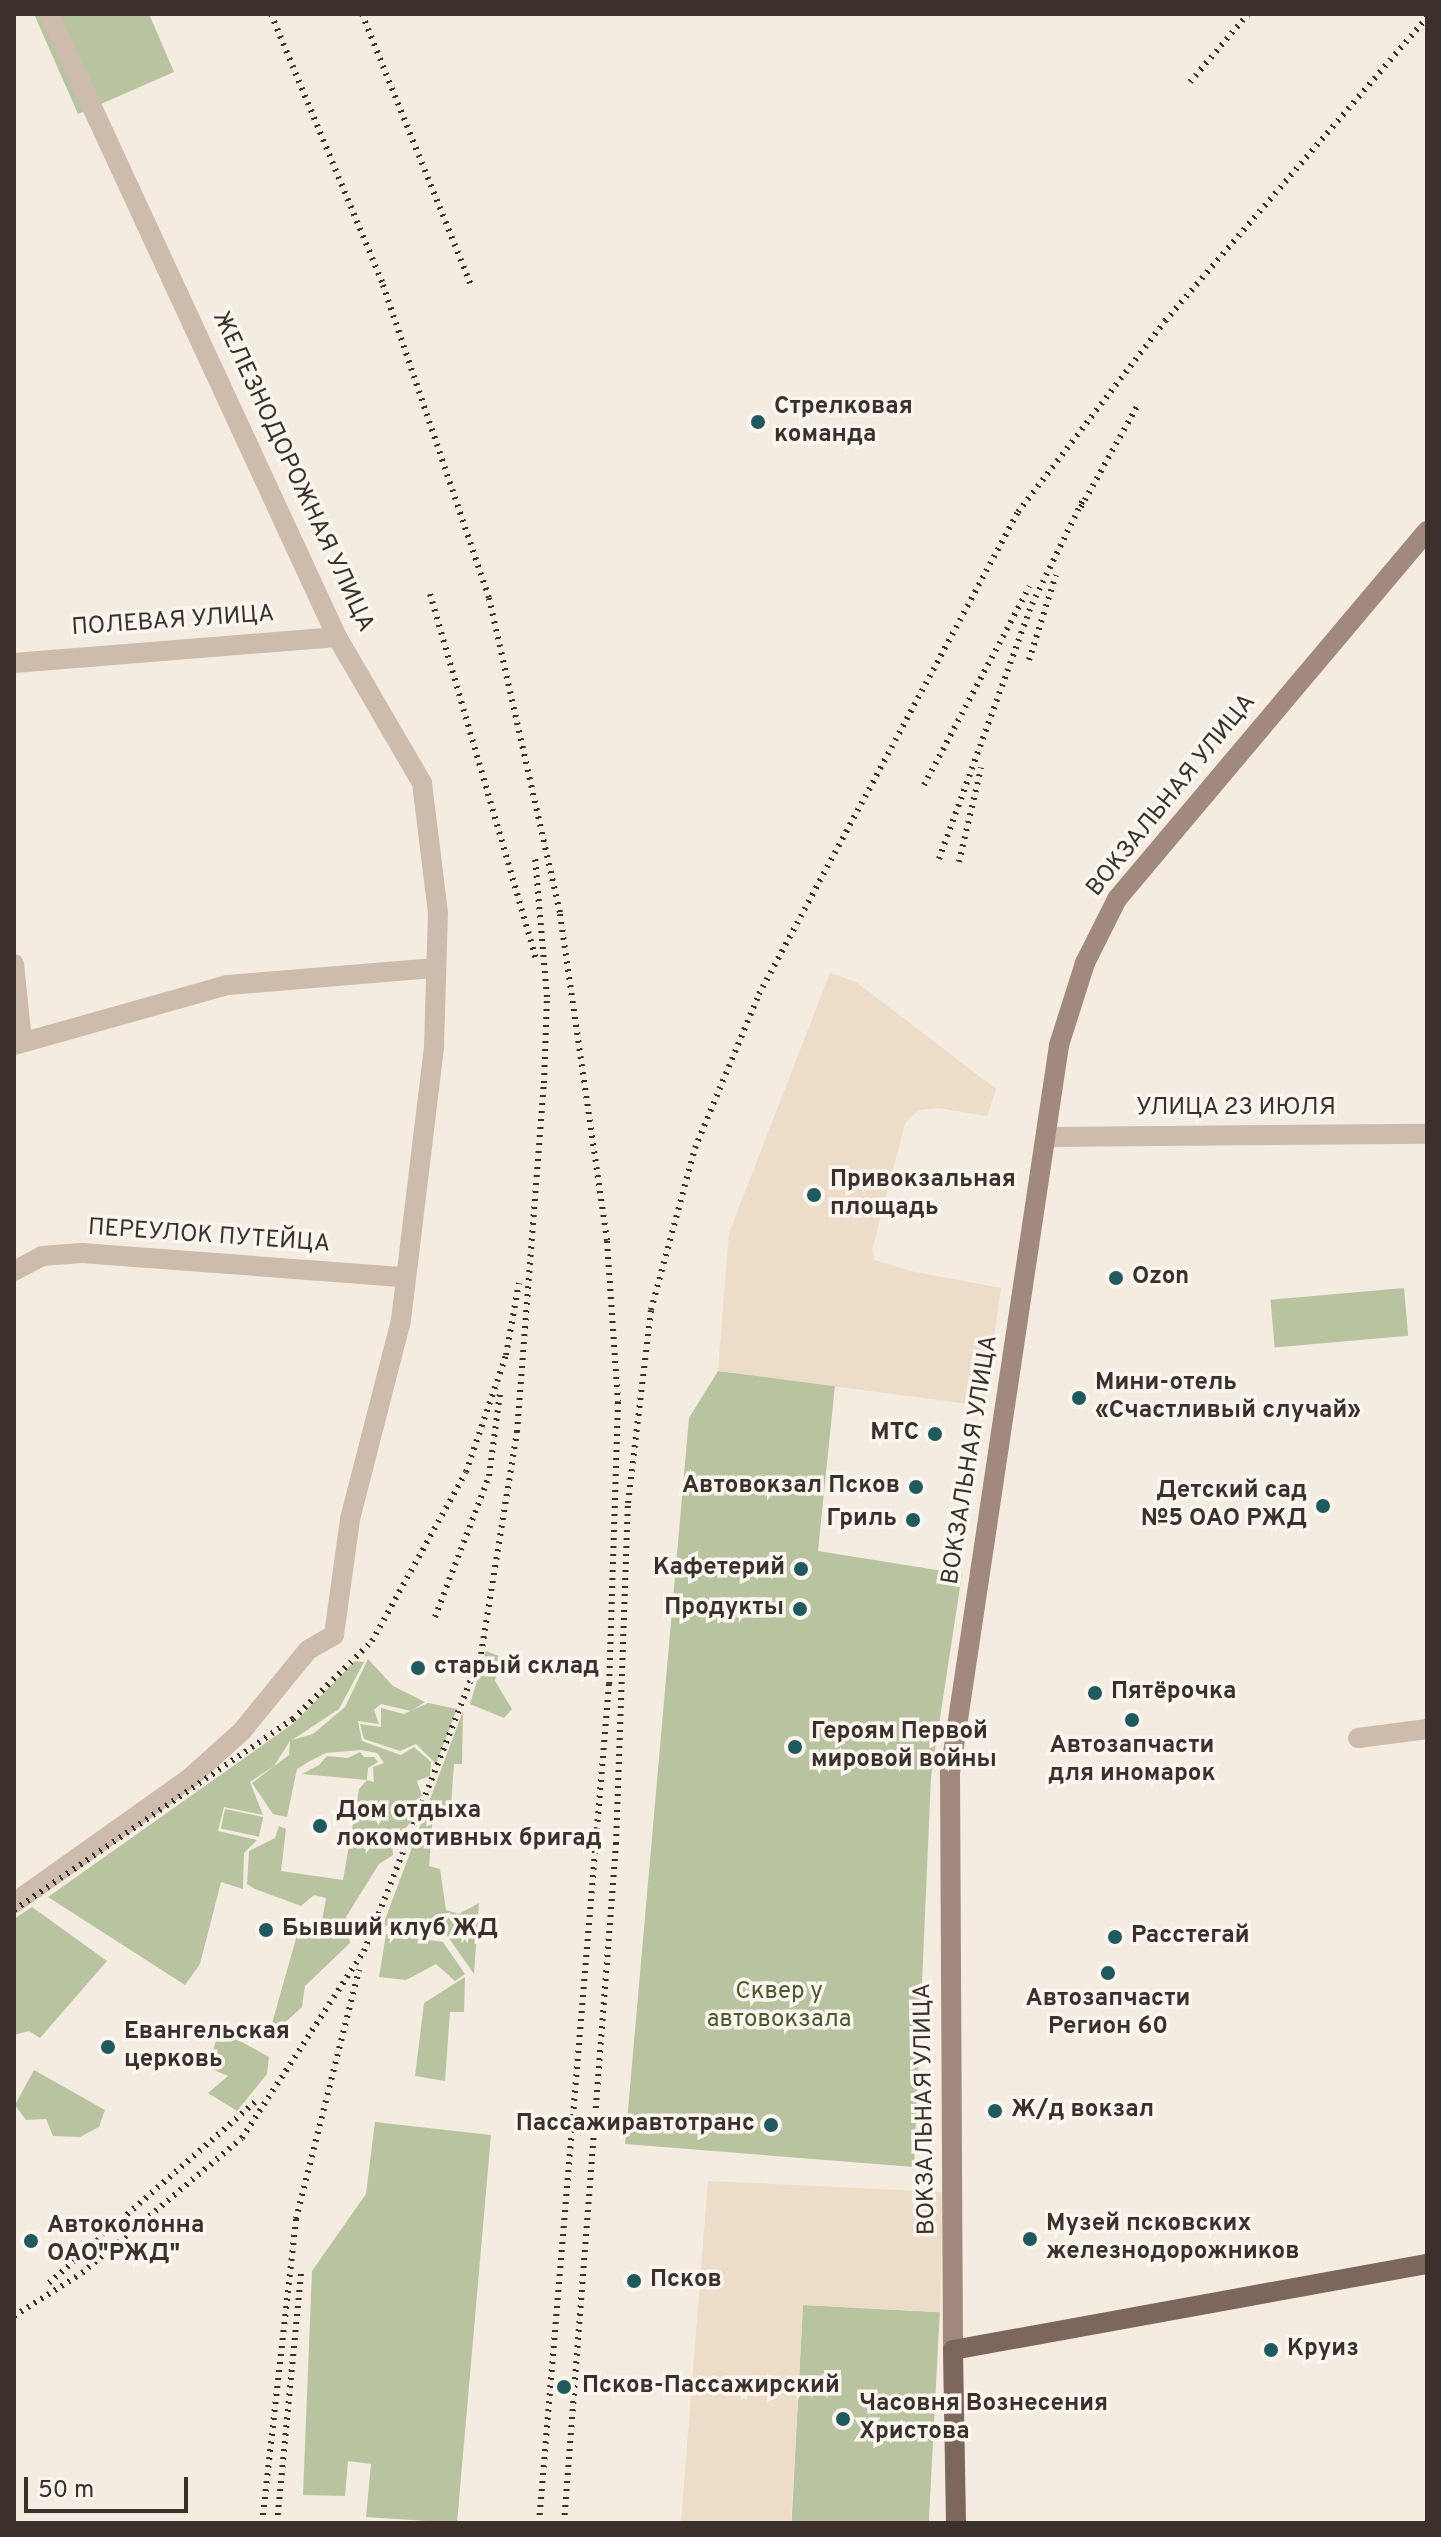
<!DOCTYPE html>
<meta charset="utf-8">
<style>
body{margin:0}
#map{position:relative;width:1441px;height:2537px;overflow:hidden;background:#f4ebe1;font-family:Overpass,sans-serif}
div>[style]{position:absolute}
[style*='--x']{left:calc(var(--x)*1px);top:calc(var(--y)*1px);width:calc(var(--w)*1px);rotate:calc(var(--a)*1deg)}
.green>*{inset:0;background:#b8c4a0;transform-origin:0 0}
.plaza>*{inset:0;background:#ecdcc8}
.minor>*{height:20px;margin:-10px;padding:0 10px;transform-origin:10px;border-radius:10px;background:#cdbbac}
.secondary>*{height:20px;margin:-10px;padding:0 10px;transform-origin:10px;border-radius:10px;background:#a18a7d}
.primary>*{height:20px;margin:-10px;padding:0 10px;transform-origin:10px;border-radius:10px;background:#7d675c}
.rail>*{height:6px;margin-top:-3px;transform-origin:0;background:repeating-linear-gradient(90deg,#3b302b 0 2px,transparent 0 8px)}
.dots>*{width:22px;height:22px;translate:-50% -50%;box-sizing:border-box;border:4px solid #fbf5ee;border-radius:50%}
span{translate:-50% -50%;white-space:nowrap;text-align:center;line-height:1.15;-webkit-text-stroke:7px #fbf5ee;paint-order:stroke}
.poi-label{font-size:24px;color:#3b302b;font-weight:700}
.left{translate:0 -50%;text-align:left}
.right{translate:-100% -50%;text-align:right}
.street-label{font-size:24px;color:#3b302b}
.park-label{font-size:24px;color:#4a5a2e}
.frame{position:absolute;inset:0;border:16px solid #3b302b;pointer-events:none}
.scale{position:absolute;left:24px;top:2477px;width:164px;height:36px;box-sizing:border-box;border:4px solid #3b302b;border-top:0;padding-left:10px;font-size:24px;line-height:28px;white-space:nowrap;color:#3b302b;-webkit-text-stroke:6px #fbf5ee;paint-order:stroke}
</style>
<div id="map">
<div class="green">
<div style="clip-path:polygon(34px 14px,149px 14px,174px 72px,78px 114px)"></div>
<div style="left:1404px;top:1288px;width:48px;height:134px;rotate:85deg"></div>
<div style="clip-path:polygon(718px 1371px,835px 1385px,818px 1551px,962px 1574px,931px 1777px,914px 2167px,625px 2144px,689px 1418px)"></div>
<div style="clip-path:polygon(486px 1651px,501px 1657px,495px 1681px,512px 1709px,504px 1718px,470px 1704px)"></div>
<div style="clip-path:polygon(368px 1659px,393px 1686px,425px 1702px,411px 1711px,381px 1704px,374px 1710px,379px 1724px,358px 1721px,362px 1741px,401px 1755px,414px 1747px,431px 1762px,430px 1776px,417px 1781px,422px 1796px,407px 1805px,412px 1821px,392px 1842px,393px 1855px,379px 1864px,346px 1917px,350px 1943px,305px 1986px,302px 2007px,282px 2025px,271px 2027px,299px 1928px,322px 1921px,326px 1898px,314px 1895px,301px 1906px,255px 1889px,247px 1884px,249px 1851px,275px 1838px,279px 1826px,286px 1829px,281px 1871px,343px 1880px,359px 1789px,367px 1780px,302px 1774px,319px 1765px,327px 1756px,348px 1758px,360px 1752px,364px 1757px,374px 1757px,378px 1762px,368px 1768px,367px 1780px,374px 1782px,373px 1767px,384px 1763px,377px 1753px,361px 1750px,326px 1753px,310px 1761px,297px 1769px,287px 1817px,273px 1814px,252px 1783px,289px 1755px,290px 1741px,274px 1766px,250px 1782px,263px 1815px,224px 1807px,218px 1831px,257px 1840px,244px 1853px,243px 1889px,221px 1882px,200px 1964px,185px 1985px,48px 1897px,294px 1723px,355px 1661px,364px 1662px,339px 1709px,292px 1740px,313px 1734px,345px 1707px)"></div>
<div style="clip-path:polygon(428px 1703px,457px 1709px,436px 1764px,416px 1744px,400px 1751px,364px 1739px,360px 1724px,381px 1727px,381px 1708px,404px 1714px)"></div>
<div style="clip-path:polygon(463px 1711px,462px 1764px,454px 1764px,451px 1806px,437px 1805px,433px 1813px,429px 1866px,440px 1869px,446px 1910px,459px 1914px,479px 1903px,474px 1974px,446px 1934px,383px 1925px)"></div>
<div style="left:225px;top:1809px;width:39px;height:20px;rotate:12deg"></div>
<div style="clip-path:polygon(32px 1907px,107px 1961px,40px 2038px,29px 2031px,14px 2035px,14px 1919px)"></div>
<div style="clip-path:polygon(386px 1934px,443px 1942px,465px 1974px,455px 1981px,436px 1964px,406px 1980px,379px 1977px)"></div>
<div style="clip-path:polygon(465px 1977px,464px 2012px,450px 2012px,445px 2081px,415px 2076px,424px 2003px)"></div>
<div style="clip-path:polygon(220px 2030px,269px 2057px,267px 2074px,237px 2111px,208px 2093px,228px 2076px,207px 2067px)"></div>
<div style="clip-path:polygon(34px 2070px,105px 2110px,99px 2127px,80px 2137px,53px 2136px,46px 2119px,26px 2120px,15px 2105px)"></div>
<div style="clip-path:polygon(375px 2122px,491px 2135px,457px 2523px,366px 2517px,371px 2464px,348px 2461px,345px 2496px,303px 2495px,312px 2271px,366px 2194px)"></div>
<div style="left:803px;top:2305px;width:137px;height:218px;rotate:3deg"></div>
</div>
<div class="plaza">
<div style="clip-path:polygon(830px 973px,856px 982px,996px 1089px,987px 1116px,939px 1108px,918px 1110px,905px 1123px,872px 1250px,875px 1260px,910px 1271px,1001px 1288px,984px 1406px,718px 1371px,729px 1233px)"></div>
<div style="clip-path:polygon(708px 2181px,943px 2192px,940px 2312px,803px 2305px,791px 2523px,681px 2523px)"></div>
</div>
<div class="minor">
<div style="--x:14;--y:663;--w:324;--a:-4.6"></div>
<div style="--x:14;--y:964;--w:78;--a:84.1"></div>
<div style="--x:14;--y:1045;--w:222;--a:-15.7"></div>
<div style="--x:228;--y:985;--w:206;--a:-4.7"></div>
<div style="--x:1046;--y:1137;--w:381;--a:-0.5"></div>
<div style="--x:14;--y:1271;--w:32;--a:-28"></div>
<div style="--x:42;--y:1256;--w:40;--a:-4.3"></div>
<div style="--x:82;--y:1253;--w:323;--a:4.3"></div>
<div style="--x:1358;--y:1738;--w:70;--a:-7.4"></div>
<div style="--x:14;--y:1903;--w:217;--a:-35.4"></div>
<div style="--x:191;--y:1777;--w:69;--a:-42"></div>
<div style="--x:242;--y:1731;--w:104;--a:-50.8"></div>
<div style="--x:308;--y:1650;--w:30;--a:-30"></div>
<div style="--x:334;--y:1635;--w:117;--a:-82.1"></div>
<div style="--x:350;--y:1519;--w:205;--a:-75.6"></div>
<div style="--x:401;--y:1320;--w:276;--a:-83.1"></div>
<div style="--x:434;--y:1046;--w:133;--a:-88.3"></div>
<div style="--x:438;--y:913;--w:131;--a:-97"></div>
<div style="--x:422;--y:783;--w:169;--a:-120.2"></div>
<div style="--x:337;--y:637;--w:686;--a:-114.81"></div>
</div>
<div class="secondary">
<div style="--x:953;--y:2350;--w:577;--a:-90.3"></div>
<div style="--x:950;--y:1773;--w:736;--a:-81.48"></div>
<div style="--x:1059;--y:1045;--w:86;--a:-72.4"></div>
<div style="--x:1085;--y:963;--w:72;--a:-63.4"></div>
<div style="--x:1117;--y:899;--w:481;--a:-49.9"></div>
</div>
<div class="primary">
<div style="--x:956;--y:2523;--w:173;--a:-91"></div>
<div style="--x:953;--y:2350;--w:482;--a:-10.3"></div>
</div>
<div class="rail">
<div style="--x:271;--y:14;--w:293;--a:67.5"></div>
<div style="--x:383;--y:285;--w:330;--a:71.3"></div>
<div style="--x:489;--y:598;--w:324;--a:77.3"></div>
<div style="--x:560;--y:914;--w:330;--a:81.8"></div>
<div style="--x:607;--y:1241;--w:161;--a:86.1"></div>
<div style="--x:618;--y:1402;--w:282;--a:91.8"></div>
<div style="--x:609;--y:1684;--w:842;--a:94.77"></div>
<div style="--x:362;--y:14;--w:294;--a:68.1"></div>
<div style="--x:1190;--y:82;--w:89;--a:-49.5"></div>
<div style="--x:1081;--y:507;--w:119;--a:-60.9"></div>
<div style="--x:430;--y:594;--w:383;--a:73.8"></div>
<div style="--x:1029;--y:660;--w:89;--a:-72.4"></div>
<div style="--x:924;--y:785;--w:225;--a:-62"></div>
<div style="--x:939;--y:859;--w:271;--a:-70"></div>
<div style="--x:1032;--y:604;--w:118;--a:-63.9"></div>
<div style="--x:959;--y:862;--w:97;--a:-76.8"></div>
<div style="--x:435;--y:1617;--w:151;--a:-69"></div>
<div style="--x:489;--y:1476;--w:83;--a:-82.4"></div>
<div style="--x:14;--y:1910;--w:338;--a:-34.4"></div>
<div style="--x:293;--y:1719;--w:111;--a:-44.6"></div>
<div style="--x:372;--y:1641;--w:193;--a:-60.9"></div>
<div style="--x:466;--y:1472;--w:124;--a:-71.1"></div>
<div style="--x:506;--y:1355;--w:73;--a:-79.8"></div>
<div style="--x:49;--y:2283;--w:276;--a:-41.3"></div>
<div style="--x:14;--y:2316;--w:80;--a:-32.3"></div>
<div style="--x:82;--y:2273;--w:209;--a:-40.2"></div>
<div style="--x:242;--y:2138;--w:223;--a:-56.9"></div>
<div style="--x:364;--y:1951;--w:319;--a:-68.5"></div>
<div style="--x:481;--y:1654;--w:225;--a:-80.8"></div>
<div style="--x:517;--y:1432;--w:350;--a:-85.6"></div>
<div style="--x:544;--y:1083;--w:86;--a:-88"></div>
<div style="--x:547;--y:997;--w:140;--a:-94.9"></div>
<div style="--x:262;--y:2523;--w:306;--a:-83.6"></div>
<div style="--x:296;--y:2219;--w:257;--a:-75.8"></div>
<div style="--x:277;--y:2523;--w:252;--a:-84.5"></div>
<div style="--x:564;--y:2523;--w:681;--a:-85.62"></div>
<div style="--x:616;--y:1844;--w:341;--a:-88"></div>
<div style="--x:628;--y:1503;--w:194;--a:-83.2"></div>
<div style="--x:651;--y:1310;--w:168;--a:-74.8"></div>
<div style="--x:695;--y:1148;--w:167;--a:-67.4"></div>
<div style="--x:759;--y:994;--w:547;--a:-61.75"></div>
<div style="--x:1018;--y:512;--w:241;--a:-52.4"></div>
<div style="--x:1165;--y:321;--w:401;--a:-49.2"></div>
</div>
<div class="dots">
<div style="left:758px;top:422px;background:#1f5a5e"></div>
<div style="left:814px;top:1195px;background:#1f5a5e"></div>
<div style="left:1116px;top:1278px;background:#1f5a5e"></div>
<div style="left:1079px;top:1398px;background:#1f5a5e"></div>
<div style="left:935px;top:1434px;background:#1f5a5e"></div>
<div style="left:916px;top:1487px;background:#1f5a5e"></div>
<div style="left:1323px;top:1506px;background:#1f5a5e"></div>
<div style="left:913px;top:1520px;background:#1f5a5e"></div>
<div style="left:801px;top:1569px;background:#1f5a5e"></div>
<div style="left:800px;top:1609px;background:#1f5a5e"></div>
<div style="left:418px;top:1668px;background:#1f5a5e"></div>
<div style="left:1095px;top:1693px;background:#1f5a5e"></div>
<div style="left:1132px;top:1720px;background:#1f5a5e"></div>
<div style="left:795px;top:1747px;background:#1f5a5e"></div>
<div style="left:320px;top:1826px;background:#1f5a5e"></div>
<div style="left:266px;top:1930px;background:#1f5a5e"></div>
<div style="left:1115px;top:1937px;background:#1f5a5e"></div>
<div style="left:1108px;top:1973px;background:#1f5a5e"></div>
<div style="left:108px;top:2047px;background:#1f5a5e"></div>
<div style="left:995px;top:2111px;background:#1f5a5e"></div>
<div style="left:771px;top:2125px;background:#1f5a5e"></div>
<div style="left:1030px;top:2239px;background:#1f5a5e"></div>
<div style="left:31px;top:2241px;background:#1f5a5e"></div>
<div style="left:634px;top:2281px;background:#1f5a5e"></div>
<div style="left:1271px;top:2350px;background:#1f5a5e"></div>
<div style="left:564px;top:2387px;background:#1f5a5e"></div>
<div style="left:843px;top:2419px;background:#1f5a5e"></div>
</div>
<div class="poi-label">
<span class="left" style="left:774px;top:422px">Стрелковая<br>команда</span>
<span class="left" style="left:830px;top:1195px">Привокзальная<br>площадь</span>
<span class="left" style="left:1132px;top:1278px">Ozon</span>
<span class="left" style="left:1095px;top:1398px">Мини-отель<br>«Счастливый случай»</span>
<span class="right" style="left:919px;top:1434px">МТС</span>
<span class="right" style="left:900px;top:1487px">Автовокзал Псков</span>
<span class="right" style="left:1307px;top:1506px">Детский сад<br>№5 ОАО РЖД</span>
<span class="right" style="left:897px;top:1520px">Гриль</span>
<span class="right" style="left:785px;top:1569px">Кафетерий</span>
<span class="right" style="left:784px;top:1609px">Продукты</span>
<span class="left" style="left:434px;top:1668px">старый склад</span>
<span class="left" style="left:1111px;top:1693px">Пятёрочка</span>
<span class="left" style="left:811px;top:1747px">Героям Первой<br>мировой войны</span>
<span style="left:1132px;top:1761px">Автозапчасти<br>для иномарок</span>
<span class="left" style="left:336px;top:1826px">Дом отдыха<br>локомотивных бригад</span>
<span class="left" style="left:282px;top:1930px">Бывший клуб ЖД</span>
<span class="left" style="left:1131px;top:1937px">Расстегай</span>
<span style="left:1108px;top:2014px">Автозапчасти<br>Регион 60</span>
<span class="left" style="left:124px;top:2047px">Евангельская<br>церковь</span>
<span class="left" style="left:1011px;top:2111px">Ж/д вокзал</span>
<span class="right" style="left:755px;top:2125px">Пассажиравтотранс</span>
<span class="left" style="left:1046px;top:2239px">Музей псковских<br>железнодорожников</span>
<span class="left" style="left:47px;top:2241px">Автоколонна<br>ОАО"РЖД"</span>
<span class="left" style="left:650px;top:2281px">Псков</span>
<span class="left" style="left:1287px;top:2350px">Круиз</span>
<span class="left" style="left:582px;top:2387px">Псков-Пассажирский</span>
<span class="left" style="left:859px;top:2419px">Часовня Вознесения<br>Христова</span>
</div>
<div class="street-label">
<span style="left:292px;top:472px;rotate:65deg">ЖЕЛЕЗНОДОРОЖНАЯ УЛИЦА</span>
<span style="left:173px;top:622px;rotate:-4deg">ПОЛЕВАЯ УЛИЦА</span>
<span style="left:1172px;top:796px;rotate:-51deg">ВОКЗАЛЬНАЯ УЛИЦА</span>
<span style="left:1236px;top:1109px">УЛИЦА 23 ИЮЛЯ</span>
<span style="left:209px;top:1237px;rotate:4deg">ПЕРЕУЛОК ПУТЕЙЦА</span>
<span style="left:971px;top:1460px;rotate:-81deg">ВОКЗАЛЬНАЯ УЛИЦА</span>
<span style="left:926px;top:2109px;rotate:-91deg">ВОКЗАЛЬНАЯ УЛИЦА</span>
</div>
<div class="park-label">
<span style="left:779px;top:2007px">Сквер у<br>автовокзала</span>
</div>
<div class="frame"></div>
<div class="scale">50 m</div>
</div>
